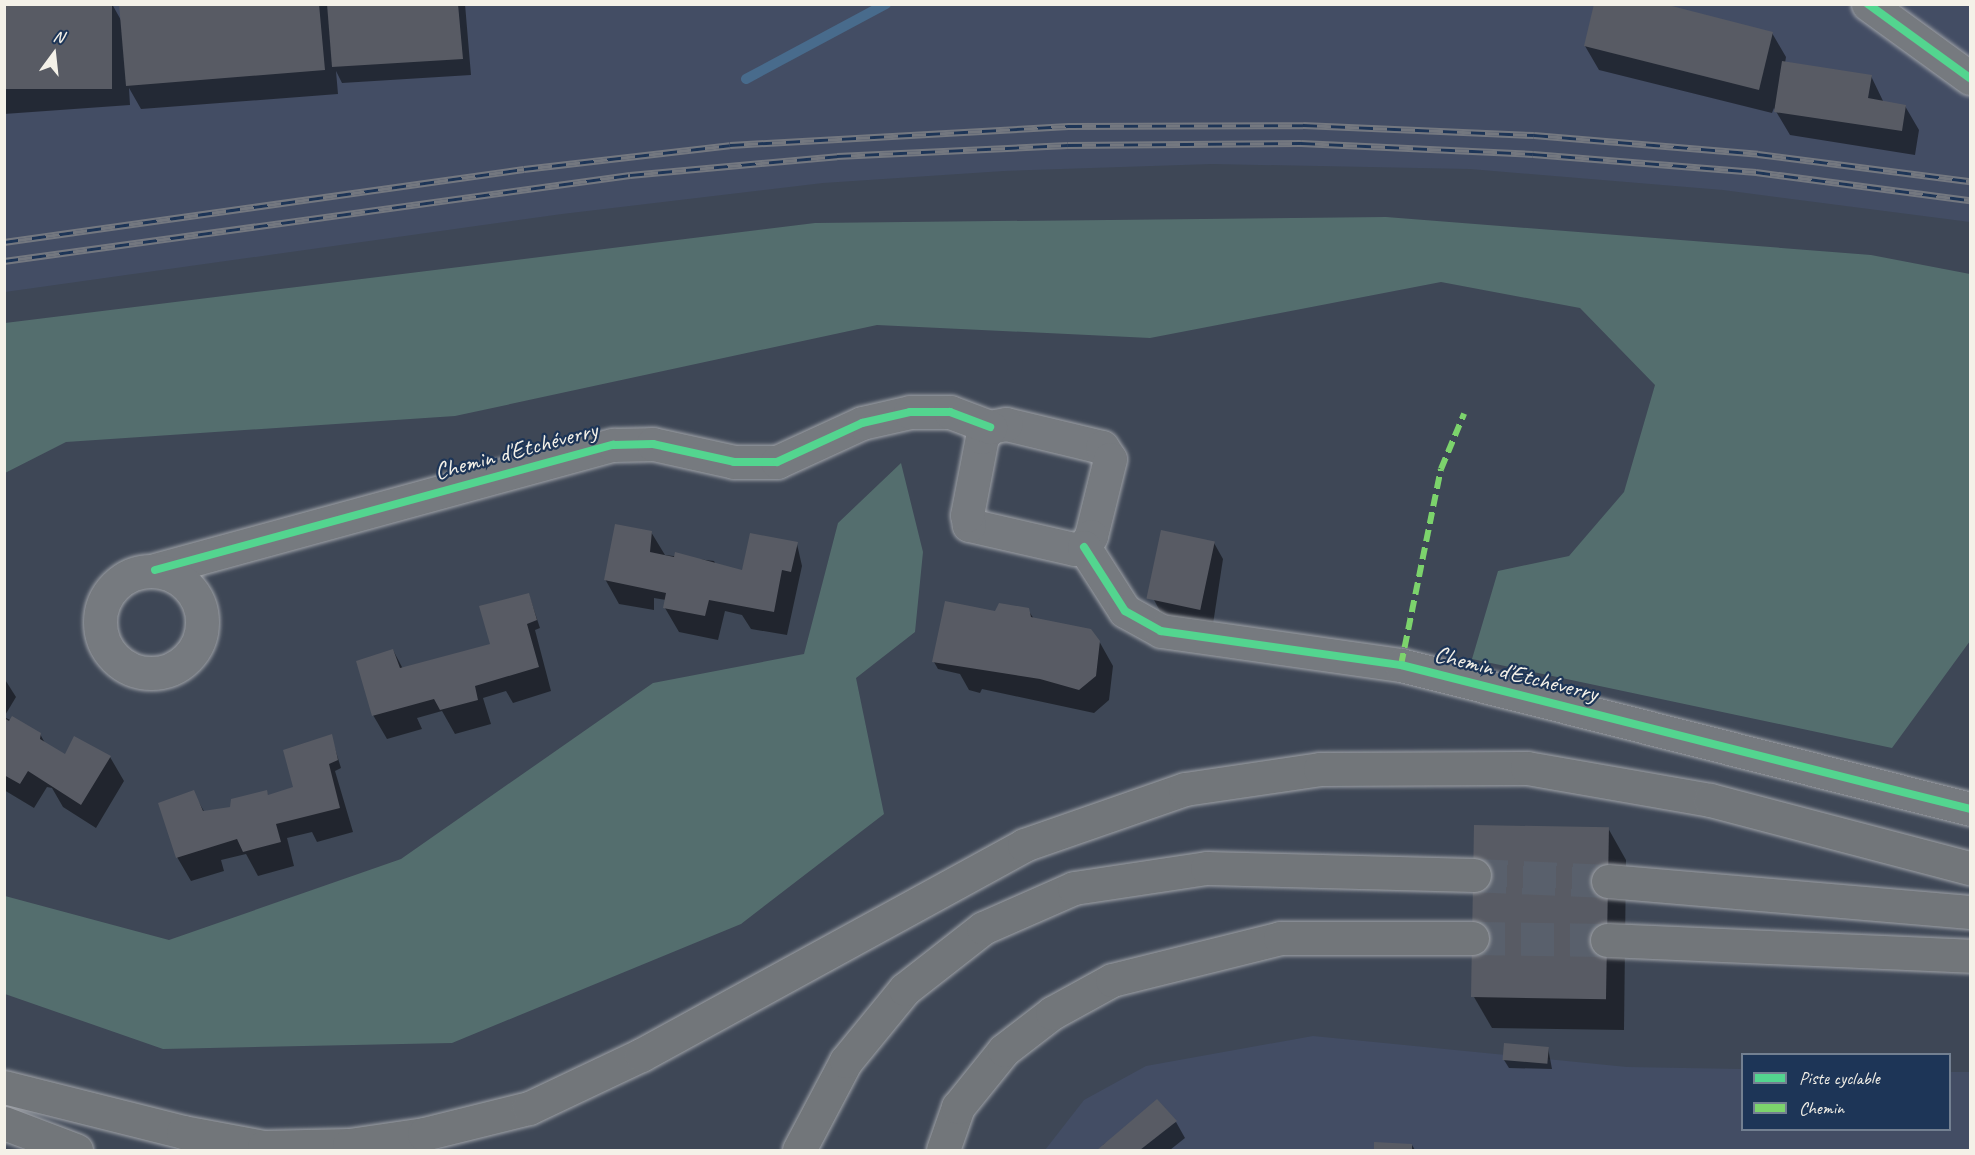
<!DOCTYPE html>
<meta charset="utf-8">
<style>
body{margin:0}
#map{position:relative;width:1975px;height:1155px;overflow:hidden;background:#3e4756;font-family:Caveat,sans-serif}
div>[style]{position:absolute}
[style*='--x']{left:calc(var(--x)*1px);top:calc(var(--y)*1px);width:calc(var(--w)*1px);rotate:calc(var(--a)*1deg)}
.built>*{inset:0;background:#434d64}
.green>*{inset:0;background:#546e6e}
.shadow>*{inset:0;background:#0007}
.stream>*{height:10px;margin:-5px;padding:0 5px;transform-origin:5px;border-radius:5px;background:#486b8c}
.building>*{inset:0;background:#585b64;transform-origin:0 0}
.highway-tunnel>*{height:33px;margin-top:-16.5px;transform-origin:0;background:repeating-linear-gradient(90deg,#59606c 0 33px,transparent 0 49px)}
.roads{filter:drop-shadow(0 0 2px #a0a3a8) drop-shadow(0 0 2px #a0a3a8)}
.street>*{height:33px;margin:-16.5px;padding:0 16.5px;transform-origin:16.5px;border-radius:16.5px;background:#767a7f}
.street>.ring{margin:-16.5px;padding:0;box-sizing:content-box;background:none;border:33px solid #767a7f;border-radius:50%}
.highway>*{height:33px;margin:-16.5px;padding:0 16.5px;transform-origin:16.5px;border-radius:16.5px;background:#72767a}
.rail>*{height:7px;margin-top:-3.5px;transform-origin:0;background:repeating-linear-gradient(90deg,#1d3557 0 14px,#747880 0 28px);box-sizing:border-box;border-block:2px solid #747880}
.quiet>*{height:6px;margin-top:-3px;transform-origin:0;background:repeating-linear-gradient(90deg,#7cd36c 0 12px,transparent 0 18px)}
.cycleway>*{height:8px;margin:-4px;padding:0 4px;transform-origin:4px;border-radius:4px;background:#53d58f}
span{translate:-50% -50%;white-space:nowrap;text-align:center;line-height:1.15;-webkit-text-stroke:4.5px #1d3557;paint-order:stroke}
.street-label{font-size:24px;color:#f4f1e8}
.frame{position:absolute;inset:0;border:6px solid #f4f1e8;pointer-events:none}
.legend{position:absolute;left:1741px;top:1053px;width:210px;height:78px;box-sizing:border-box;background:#1d3557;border:2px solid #738091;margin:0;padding:8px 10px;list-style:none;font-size:18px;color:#f4f1e8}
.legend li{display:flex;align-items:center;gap:12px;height:30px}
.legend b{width:30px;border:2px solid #738091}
.north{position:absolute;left:24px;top:24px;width:60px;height:60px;-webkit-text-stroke:4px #1d3557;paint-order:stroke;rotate:15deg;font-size:16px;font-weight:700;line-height:24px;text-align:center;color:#f4f1e8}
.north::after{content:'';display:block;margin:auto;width:21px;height:27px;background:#f4f1e8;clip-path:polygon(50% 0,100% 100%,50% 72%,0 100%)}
</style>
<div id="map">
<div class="built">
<div style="clip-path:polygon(4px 5px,1970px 5px,1970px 222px,1723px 190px,1470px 169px,1212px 164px,1004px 171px,823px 183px,562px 214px,5px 292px)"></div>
<div style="clip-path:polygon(1313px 1036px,1627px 1067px,1742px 1069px,1742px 1130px,1950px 1130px,1950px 1072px,1970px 1072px,1970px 1150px,1045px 1150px,1084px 1100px,1146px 1066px)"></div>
</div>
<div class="green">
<div style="clip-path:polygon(1386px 217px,1871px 255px,1970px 274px,1970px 641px,1892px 748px,1472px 659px,1498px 571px,1569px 556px,1624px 492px,1655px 385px,1580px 308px,1441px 282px,1150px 338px,877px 325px,455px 416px,66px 442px,5px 473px,5px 323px,815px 223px)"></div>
<div style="clip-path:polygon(901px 463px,923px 552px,915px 632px,856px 678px,884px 814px,741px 924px,452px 1043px,163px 1049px,5px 994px,5px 896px,169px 940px,401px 859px,653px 683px,804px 654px,838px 523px)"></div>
</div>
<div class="shadow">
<div style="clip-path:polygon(112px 4px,122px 22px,121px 4px,465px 4px,471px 75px,342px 83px,336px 71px,338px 94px,141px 109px,129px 88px,130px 105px,4px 114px,4px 6px)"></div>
<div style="clip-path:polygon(1772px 33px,1786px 57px,1785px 63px,1871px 76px,1884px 103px,1905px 106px,1919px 130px,1915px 155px,1790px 135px,1774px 108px,1772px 113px,1599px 70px,1585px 46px)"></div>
<div style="clip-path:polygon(651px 532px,665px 555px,714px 561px,717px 567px,743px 571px,797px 544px,802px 566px,787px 635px,751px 629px,742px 615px,725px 611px,718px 640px,679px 632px,665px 608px,666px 600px,654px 598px,654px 610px,619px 604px,605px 579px)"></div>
<div style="clip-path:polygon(1214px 543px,1223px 559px,1213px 624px,1162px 615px,1153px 598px)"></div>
<div style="clip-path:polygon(529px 595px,540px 628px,535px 630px,551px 691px,513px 703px,506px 691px,483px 698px,491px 724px,455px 734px,442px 711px,417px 718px,422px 729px,387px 739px,373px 715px,393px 650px,403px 669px,491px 645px)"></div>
<div style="clip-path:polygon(1028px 610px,1034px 619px,1099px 641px,1113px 666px,1109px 700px,1094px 713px,982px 689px,980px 693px,969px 690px,960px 674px,938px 669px,934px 662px,996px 613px)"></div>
<div style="clip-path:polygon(4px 678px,16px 697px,4px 717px)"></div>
<div style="clip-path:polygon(4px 717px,40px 734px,46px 745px,66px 756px,110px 757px,124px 781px,96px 828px,63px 807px,52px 788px,47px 787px,34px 808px,4px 790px)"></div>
<div style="clip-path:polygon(331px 736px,341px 768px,335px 771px,353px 832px,317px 842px,312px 832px,287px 838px,294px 866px,258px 876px,246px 854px,221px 860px,224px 871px,191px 881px,177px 857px,193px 792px,205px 813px,232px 808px,266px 791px,269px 797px,295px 788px)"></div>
<div style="clip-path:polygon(1608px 828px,1626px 860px,1624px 1030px,1492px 1028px,1474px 997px)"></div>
<div style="clip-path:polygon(1548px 1048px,1552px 1069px,1509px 1068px,1504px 1060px)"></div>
<div style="clip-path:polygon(1176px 1122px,1185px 1138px,1170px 1150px,1100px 1150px,1104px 1144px)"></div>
<div style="clip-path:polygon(1375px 1144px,1412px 1145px,1415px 1150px,1375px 1150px)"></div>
</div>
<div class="stream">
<div style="--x:746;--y:79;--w:159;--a:-28.2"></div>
</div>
<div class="building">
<div style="left:4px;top:4px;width:108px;height:85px"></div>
<div style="clip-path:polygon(119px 4px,319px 4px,325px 70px,126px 86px)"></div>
<div style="clip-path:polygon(327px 4px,458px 4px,463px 59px,332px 67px)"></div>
<div style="clip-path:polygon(1594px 4px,1664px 4px,1773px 32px,1759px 90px,1584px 46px)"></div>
<div style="clip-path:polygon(1782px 61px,1872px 75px,1868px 98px,1906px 105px,1902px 131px,1774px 112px)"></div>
<div style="clip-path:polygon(615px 524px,652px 531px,650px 552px,674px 557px,675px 552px,742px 570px,750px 533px,798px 542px,791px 572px,782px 570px,774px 612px,709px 600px,705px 616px,663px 608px,666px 593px,604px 580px)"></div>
<div style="left:1161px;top:530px;width:55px;height:70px;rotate:12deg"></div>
<div style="clip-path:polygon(529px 593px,537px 620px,527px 624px,539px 667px,475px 686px,478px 700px,440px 710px,434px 699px,372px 716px,356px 661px,393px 649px,400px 668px,490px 644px,479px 606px)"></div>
<div style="clip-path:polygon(945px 601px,995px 611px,999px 603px,1029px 608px,1031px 617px,1091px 629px,1100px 641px,1096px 676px,1079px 690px,1040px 679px,932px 662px)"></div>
<div style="clip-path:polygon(12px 716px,41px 733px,40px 739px,65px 754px,74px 736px,111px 756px,81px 805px,28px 771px,20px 784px,4px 775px,4px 718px,9px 721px)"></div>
<div style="clip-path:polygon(332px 734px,338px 760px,329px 764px,340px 808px,276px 824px,281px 842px,243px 852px,237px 839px,176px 858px,158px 803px,194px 790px,203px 811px,230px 807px,231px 799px,267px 790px,268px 795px,293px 787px,283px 750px)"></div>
<div style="left:1474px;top:825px;width:135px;height:172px;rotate:1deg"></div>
<div style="left:1504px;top:1043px;width:45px;height:17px;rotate:5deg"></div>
<div style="clip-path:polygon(1157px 1099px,1177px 1121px,1140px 1150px,1097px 1150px)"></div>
<div style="clip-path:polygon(1374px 1142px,1412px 1144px,1412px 1150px,1374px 1150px)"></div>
</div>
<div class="highway-tunnel">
<div style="--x:1474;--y:875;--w:134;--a:2.6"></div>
<div style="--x:1472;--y:938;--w:135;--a:0.8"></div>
</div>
<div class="roads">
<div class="street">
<div style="--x:1868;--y:4;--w:126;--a:36"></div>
<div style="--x:1006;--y:424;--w:99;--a:13.5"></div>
<div style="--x:1102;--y:447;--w:14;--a:56"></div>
<div style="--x:1110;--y:459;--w:79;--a:103.9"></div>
<div style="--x:1091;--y:536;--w:13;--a:122"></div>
<div style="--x:1084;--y:547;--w:10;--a:169"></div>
<div style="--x:1074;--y:549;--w:108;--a:-167.1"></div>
<div style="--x:969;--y:525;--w:10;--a:-101"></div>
<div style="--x:967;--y:515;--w:79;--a:-79.1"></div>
<div style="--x:982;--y:437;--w:13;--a:-51"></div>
<div style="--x:990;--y:427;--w:16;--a:-11"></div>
<div style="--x:1084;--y:547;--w:76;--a:57.4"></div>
<div style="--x:1125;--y:611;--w:41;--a:29.1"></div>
<div style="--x:1161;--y:631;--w:242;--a:8.1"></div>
<div style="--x:1401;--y:665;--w:587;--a:14.2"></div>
<div style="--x:155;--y:570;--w:475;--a:-15.3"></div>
<div style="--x:613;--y:445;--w:40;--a:-1.4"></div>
<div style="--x:653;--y:444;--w:83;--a:12.5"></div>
<div style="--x:734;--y:462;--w:43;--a:0"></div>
<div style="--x:777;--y:462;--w:94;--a:-24.6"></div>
<div style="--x:862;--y:423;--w:49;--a:-12.9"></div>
<div style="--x:910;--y:412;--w:40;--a:0"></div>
<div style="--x:950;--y:412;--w:43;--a:20.6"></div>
<div class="ring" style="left:100px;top:571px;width:69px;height:69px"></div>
</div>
<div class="highway">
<div style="--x:1608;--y:881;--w:363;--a:4.9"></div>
<div style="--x:1607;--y:940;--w:363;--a:2.5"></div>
<div style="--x:4;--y:1087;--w:185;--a:14.1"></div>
<div style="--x:183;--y:1132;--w:82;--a:10.5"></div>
<div style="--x:264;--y:1147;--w:85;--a:-1.3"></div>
<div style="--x:349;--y:1145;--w:76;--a:-8.3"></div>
<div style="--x:424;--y:1134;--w:108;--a:-13.9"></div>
<div style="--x:529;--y:1108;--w:124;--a:-25.3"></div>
<div style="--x:641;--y:1055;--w:437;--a:-28.7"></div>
<div style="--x:1024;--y:845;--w:170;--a:-19.2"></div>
<div style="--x:1185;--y:789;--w:136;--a:-8.4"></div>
<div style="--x:1320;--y:769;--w:207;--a:-0.3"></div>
<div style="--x:1527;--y:768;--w:186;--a:9.9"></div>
<div style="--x:1710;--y:800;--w:269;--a:14.7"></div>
<div style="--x:4;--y:1123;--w:77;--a:20.6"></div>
<div style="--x:799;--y:1150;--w:101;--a:-62.2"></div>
<div style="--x:846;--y:1061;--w:93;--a:-50.7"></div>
<div style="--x:905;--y:989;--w:99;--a:-38"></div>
<div style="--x:983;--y:928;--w:99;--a:-23.7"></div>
<div style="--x:1074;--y:888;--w:134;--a:-8.6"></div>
<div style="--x:1207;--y:868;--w:267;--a:1.5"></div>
<div style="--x:943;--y:1150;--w:46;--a:-70.8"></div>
<div style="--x:958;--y:1107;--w:73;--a:-51.1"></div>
<div style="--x:1004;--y:1050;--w:61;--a:-37.6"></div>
<div style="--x:1052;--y:1013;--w:68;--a:-28.8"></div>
<div style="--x:1112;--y:980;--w:173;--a:-14"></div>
<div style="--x:1280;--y:938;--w:192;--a:0"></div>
</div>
</div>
<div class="rail">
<div style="--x:4;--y:242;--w:525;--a:-7.99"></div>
<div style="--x:524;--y:169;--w:207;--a:-6.6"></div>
<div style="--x:730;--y:145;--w:339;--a:-3.2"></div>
<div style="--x:1068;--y:126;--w:235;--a:-0.2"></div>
<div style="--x:1303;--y:125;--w:231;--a:2.5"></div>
<div style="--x:1534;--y:135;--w:225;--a:4.8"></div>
<div style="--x:1758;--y:154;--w:214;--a:7.3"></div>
<div style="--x:4;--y:261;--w:632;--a:-7.82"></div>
<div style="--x:630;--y:175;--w:208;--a:-5.2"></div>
<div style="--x:837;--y:156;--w:231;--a:-2.7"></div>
<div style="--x:1068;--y:145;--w:233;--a:-0.5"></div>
<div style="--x:1301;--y:143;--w:232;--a:2.7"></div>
<div style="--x:1533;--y:154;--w:224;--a:4.6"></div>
<div style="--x:1756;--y:172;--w:216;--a:7.5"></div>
</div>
<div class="quiet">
<div style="--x:1401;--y:665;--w:200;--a:-78.5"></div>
<div style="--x:1441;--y:469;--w:60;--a:-67.3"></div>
</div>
<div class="cycleway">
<div style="--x:1868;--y:4;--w:126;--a:36"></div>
<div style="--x:1084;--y:547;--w:76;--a:57.4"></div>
<div style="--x:1125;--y:611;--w:41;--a:29.1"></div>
<div style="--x:1161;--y:631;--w:242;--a:8.1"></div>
<div style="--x:1401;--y:665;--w:587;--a:14.2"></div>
<div style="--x:155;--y:570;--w:475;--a:-15.3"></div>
<div style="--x:613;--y:445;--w:40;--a:-1.4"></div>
<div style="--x:653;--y:444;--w:83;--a:12.5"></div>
<div style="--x:734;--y:462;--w:43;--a:0"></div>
<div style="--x:777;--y:462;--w:94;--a:-24.6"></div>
<div style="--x:862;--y:423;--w:49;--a:-12.9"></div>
<div style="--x:910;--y:412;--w:40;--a:0"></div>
<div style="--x:950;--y:412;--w:43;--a:20.6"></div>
</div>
<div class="street-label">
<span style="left:516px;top:451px;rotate:-15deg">Chemin d'Etchéverry</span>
<span style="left:1516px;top:674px;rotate:14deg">Chemin d'Etchéverry</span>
</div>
<div class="frame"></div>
<ul class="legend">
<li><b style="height:8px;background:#53d58f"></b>Piste cyclable</li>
<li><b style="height:8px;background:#7cd36c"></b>Chemin</li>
</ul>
<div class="north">N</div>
</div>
